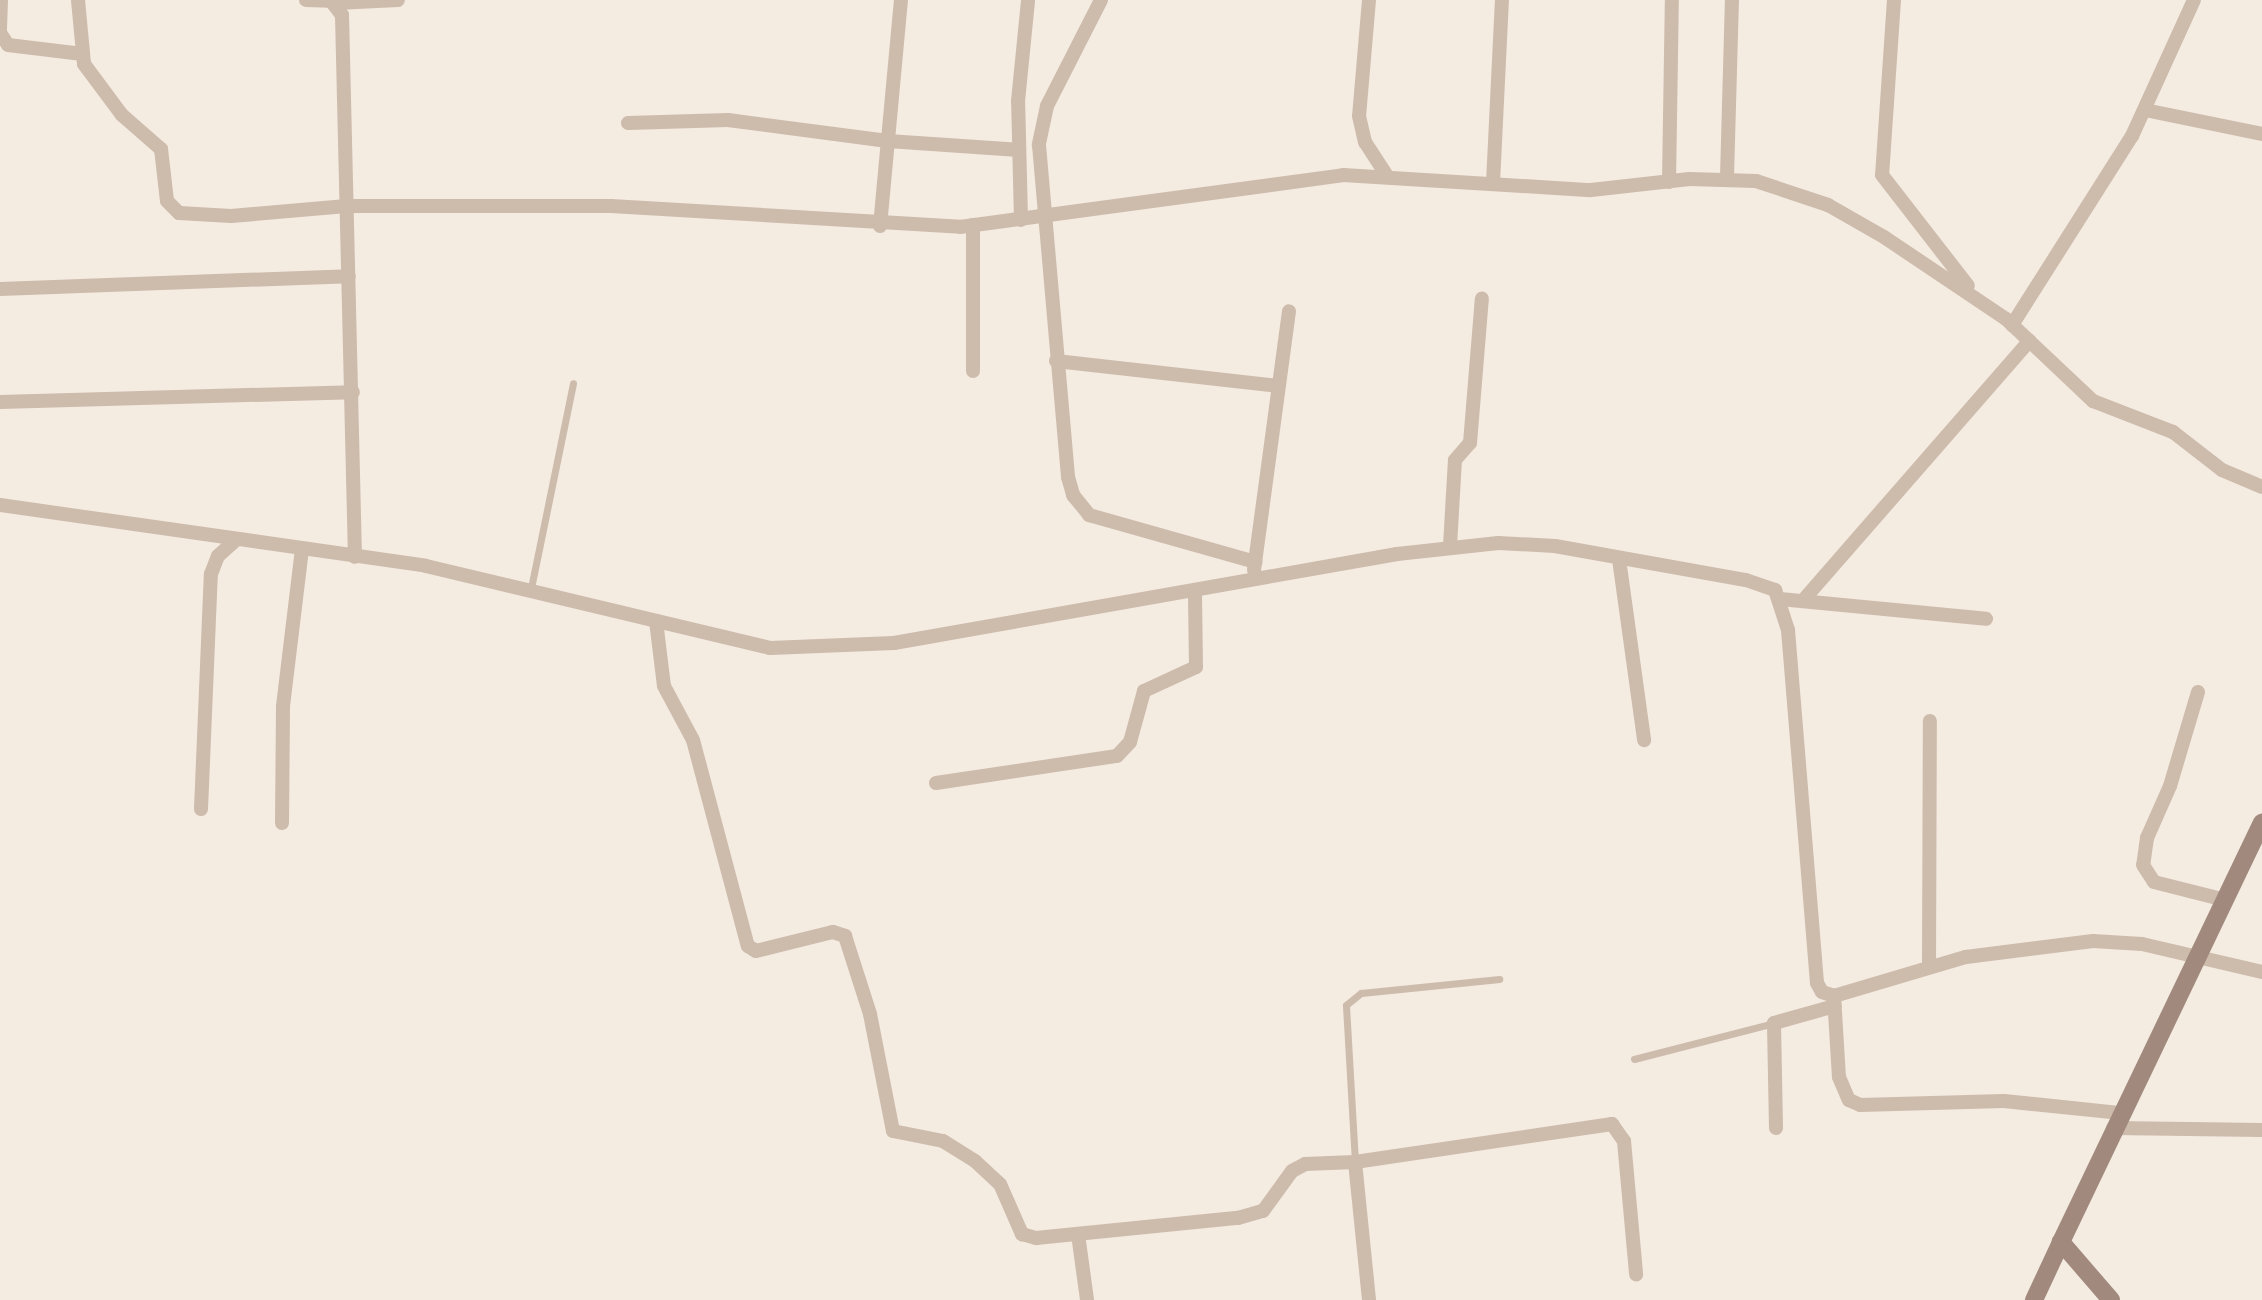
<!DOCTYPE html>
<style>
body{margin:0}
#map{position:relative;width:2262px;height:1300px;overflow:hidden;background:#f4ebe1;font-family:Karla,sans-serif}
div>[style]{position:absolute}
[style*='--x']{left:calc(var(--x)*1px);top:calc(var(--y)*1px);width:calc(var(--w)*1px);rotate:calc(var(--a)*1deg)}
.service>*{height:7px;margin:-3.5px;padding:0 3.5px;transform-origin:3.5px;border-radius:3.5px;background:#cdbbac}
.minor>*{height:14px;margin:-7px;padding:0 7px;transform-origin:7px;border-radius:7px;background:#cdbbac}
.secondary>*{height:18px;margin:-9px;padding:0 9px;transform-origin:9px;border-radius:9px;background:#a18a7d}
span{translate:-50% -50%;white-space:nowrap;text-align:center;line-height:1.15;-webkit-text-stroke:6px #fbf5ee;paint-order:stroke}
</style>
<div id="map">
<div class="service">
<div style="--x:531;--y:588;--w:209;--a:-78.4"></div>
<div style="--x:1634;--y:1059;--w:145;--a:-14.4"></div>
<div style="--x:1355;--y:1162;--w:157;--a:-93.3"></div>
<div style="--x:1346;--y:1005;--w:19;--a:-39"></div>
<div style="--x:1361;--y:993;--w:139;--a:-5.8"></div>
</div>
<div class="minor">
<div style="--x:1;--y:0;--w:33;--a:92"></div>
<div style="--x:0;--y:33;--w:14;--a:56"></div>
<div style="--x:8;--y:45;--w:75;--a:6.9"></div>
<div style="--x:78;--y:0;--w:64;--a:84.6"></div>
<div style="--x:84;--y:64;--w:64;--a:53.3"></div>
<div style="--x:122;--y:115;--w:52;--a:41.1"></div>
<div style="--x:161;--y:149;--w:52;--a:83.4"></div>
<div style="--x:167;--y:201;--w:17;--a:45"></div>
<div style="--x:179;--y:213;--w:52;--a:3.3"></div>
<div style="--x:231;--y:216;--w:116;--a:-4.9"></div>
<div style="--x:347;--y:206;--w:264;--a:0"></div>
<div style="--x:611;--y:206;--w:350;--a:3.4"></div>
<div style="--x:960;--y:227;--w:387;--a:-7.7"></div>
<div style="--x:1343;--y:175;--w:248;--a:3.5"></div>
<div style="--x:1591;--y:190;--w:99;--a:-6.4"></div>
<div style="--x:1689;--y:179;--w:67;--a:1.7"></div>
<div style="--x:1756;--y:181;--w:76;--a:18.4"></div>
<div style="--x:1828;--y:205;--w:64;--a:29.7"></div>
<div style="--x:1884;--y:237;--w:147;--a:33.9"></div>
<div style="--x:2006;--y:319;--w:120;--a:43.3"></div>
<div style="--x:2093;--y:401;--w:86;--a:21.2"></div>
<div style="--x:2173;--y:432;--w:62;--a:37.8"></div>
<div style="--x:2222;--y:470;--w:43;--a:23"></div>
<div style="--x:306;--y:0;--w:25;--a:2"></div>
<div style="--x:331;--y:1;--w:18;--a:52"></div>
<div style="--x:342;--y:15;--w:542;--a:88.63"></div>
<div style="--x:1101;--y:0;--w:119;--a:117"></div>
<div style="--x:1047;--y:106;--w:40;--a:102"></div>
<div style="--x:1039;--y:145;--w:333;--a:85"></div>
<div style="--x:1068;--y:477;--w:19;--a:74"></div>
<div style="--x:1073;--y:495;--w:26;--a:51"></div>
<div style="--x:1089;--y:515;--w:173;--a:15.8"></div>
<div style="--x:1369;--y:0;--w:116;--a:94.9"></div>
<div style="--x:1359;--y:116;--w:27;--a:77"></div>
<div style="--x:1365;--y:142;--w:38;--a:57"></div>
<div style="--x:1894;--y:0;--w:175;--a:93.9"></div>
<div style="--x:1882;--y:175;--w:140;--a:52.2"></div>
<div style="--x:336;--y:3;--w:62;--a:-2.8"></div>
<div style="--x:2145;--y:110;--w:119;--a:11.6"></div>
<div style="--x:628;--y:123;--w:100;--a:-1.7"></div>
<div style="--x:728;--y:120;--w:161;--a:7.5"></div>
<div style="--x:888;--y:141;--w:131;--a:3.9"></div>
<div style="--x:1727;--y:177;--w:177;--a:-88.4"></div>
<div style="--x:1669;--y:182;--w:182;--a:-89.1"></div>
<div style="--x:1493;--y:183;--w:183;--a:-87.2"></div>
<div style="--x:1021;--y:220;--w:119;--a:-91.4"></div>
<div style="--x:1018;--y:101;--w:101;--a:-84.3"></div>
<div style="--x:973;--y:225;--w:146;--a:90"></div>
<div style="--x:880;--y:226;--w:227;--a:-84.7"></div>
<div style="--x:0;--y:289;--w:349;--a:-2.1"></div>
<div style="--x:2012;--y:325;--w:224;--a:-57.6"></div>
<div style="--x:2132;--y:136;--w:149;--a:-65.5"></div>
<div style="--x:1056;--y:361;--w:224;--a:6.4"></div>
<div style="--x:0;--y:402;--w:353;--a:-1.6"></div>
<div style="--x:0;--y:505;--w:430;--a:8.1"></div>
<div style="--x:426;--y:566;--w:354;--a:13.4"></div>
<div style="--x:770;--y:648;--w:124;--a:-2.3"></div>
<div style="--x:894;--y:643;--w:511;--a:-10.03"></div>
<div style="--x:1397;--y:554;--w:102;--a:-6.2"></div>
<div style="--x:1498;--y:543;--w:57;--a:3"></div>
<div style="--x:1555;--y:546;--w:194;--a:10.1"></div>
<div style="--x:1746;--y:580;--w:31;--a:19"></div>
<div style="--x:1775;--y:590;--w:42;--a:72"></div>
<div style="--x:1788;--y:630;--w:354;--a:85.3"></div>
<div style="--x:1817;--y:983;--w:10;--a:61"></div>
<div style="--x:1822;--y:992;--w:13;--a:18"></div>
<div style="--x:1834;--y:996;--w:138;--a:-16.5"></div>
<div style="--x:1966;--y:957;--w:128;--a:-7.2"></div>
<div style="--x:2093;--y:941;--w:49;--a:3.5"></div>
<div style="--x:2142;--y:944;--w:123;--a:13.1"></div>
<div style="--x:1450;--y:546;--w:86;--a:-86.7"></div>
<div style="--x:1455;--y:460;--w:23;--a:-49"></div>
<div style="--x:1470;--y:443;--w:145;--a:-85.3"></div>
<div style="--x:1619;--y:559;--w:183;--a:82.1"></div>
<div style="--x:1254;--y:570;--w:261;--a:-82.3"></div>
<div style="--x:1806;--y:597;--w:340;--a:-48.9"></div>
<div style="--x:1780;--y:599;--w:207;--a:5.5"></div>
<div style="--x:656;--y:621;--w:65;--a:83"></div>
<div style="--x:664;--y:686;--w:61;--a:61.8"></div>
<div style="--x:693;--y:740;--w:213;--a:75.1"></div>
<div style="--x:748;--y:946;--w:9;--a:32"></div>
<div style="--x:756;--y:951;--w:79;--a:-13.9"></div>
<div style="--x:833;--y:932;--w:13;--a:18"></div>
<div style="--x:845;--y:936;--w:82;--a:72.2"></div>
<div style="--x:870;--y:1014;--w:119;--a:78.9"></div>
<div style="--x:893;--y:1131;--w:51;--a:11.3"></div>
<div style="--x:943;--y:1141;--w:38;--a:32"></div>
<div style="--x:975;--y:1161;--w:34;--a:43"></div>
<div style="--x:1000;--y:1184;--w:55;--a:66.3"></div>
<div style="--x:1022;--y:1234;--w:15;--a:16"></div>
<div style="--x:1036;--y:1238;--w:203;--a:-5.7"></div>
<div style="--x:1238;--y:1218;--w:26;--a:-16"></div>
<div style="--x:1263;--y:1211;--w:49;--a:-54.1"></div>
<div style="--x:1292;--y:1171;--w:15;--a:-28"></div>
<div style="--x:1305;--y:1164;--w:50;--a:-2.3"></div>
<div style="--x:1355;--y:1162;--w:260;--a:-8.4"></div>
<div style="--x:1612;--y:1124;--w:21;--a:55"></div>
<div style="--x:1624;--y:1141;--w:134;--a:84.8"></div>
<div style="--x:2198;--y:692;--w:98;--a:106.6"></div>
<div style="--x:2170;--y:786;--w:57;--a:113.9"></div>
<div style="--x:2147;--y:838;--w:27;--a:98"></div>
<div style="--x:2143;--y:865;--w:20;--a:57"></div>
<div style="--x:2154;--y:882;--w:73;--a:14.2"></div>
<div style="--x:936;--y:783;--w:183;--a:-8.5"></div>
<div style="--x:1117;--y:756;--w:19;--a:-47"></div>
<div style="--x:1130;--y:742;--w:53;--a:-74.6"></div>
<div style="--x:1144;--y:691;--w:57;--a:-24.8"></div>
<div style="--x:1196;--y:667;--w:76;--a:-90.8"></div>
<div style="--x:201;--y:809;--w:235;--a:-87.6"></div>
<div style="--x:211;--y:574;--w:19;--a:-69"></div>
<div style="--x:218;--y:556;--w:24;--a:-42"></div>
<div style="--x:282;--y:823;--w:117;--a:-89.5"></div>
<div style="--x:283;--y:706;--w:157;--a:-83.1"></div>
<div style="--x:1929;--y:966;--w:245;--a:-89.8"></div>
<div style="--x:1834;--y:996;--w:81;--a:86.5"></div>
<div style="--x:1839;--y:1077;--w:25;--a:67"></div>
<div style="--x:1849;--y:1100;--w:12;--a:24"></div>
<div style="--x:1860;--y:1105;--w:144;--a:-1.6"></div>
<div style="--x:2004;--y:1101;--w:118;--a:5.9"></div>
<div style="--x:1776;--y:1128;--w:105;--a:-91.1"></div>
<div style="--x:1774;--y:1023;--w:63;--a:-15.6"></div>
<div style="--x:2113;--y:1128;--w:149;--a:0.8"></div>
<div style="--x:1355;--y:1162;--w:139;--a:84.2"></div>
<div style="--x:1078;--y:1234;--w:67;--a:82.2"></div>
</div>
<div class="secondary">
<div style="--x:2034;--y:1300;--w:64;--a:-65"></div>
<div style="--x:2111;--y:1300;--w:77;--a:-130.8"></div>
<div style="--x:2061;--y:1242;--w:465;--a:-64.4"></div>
</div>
</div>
